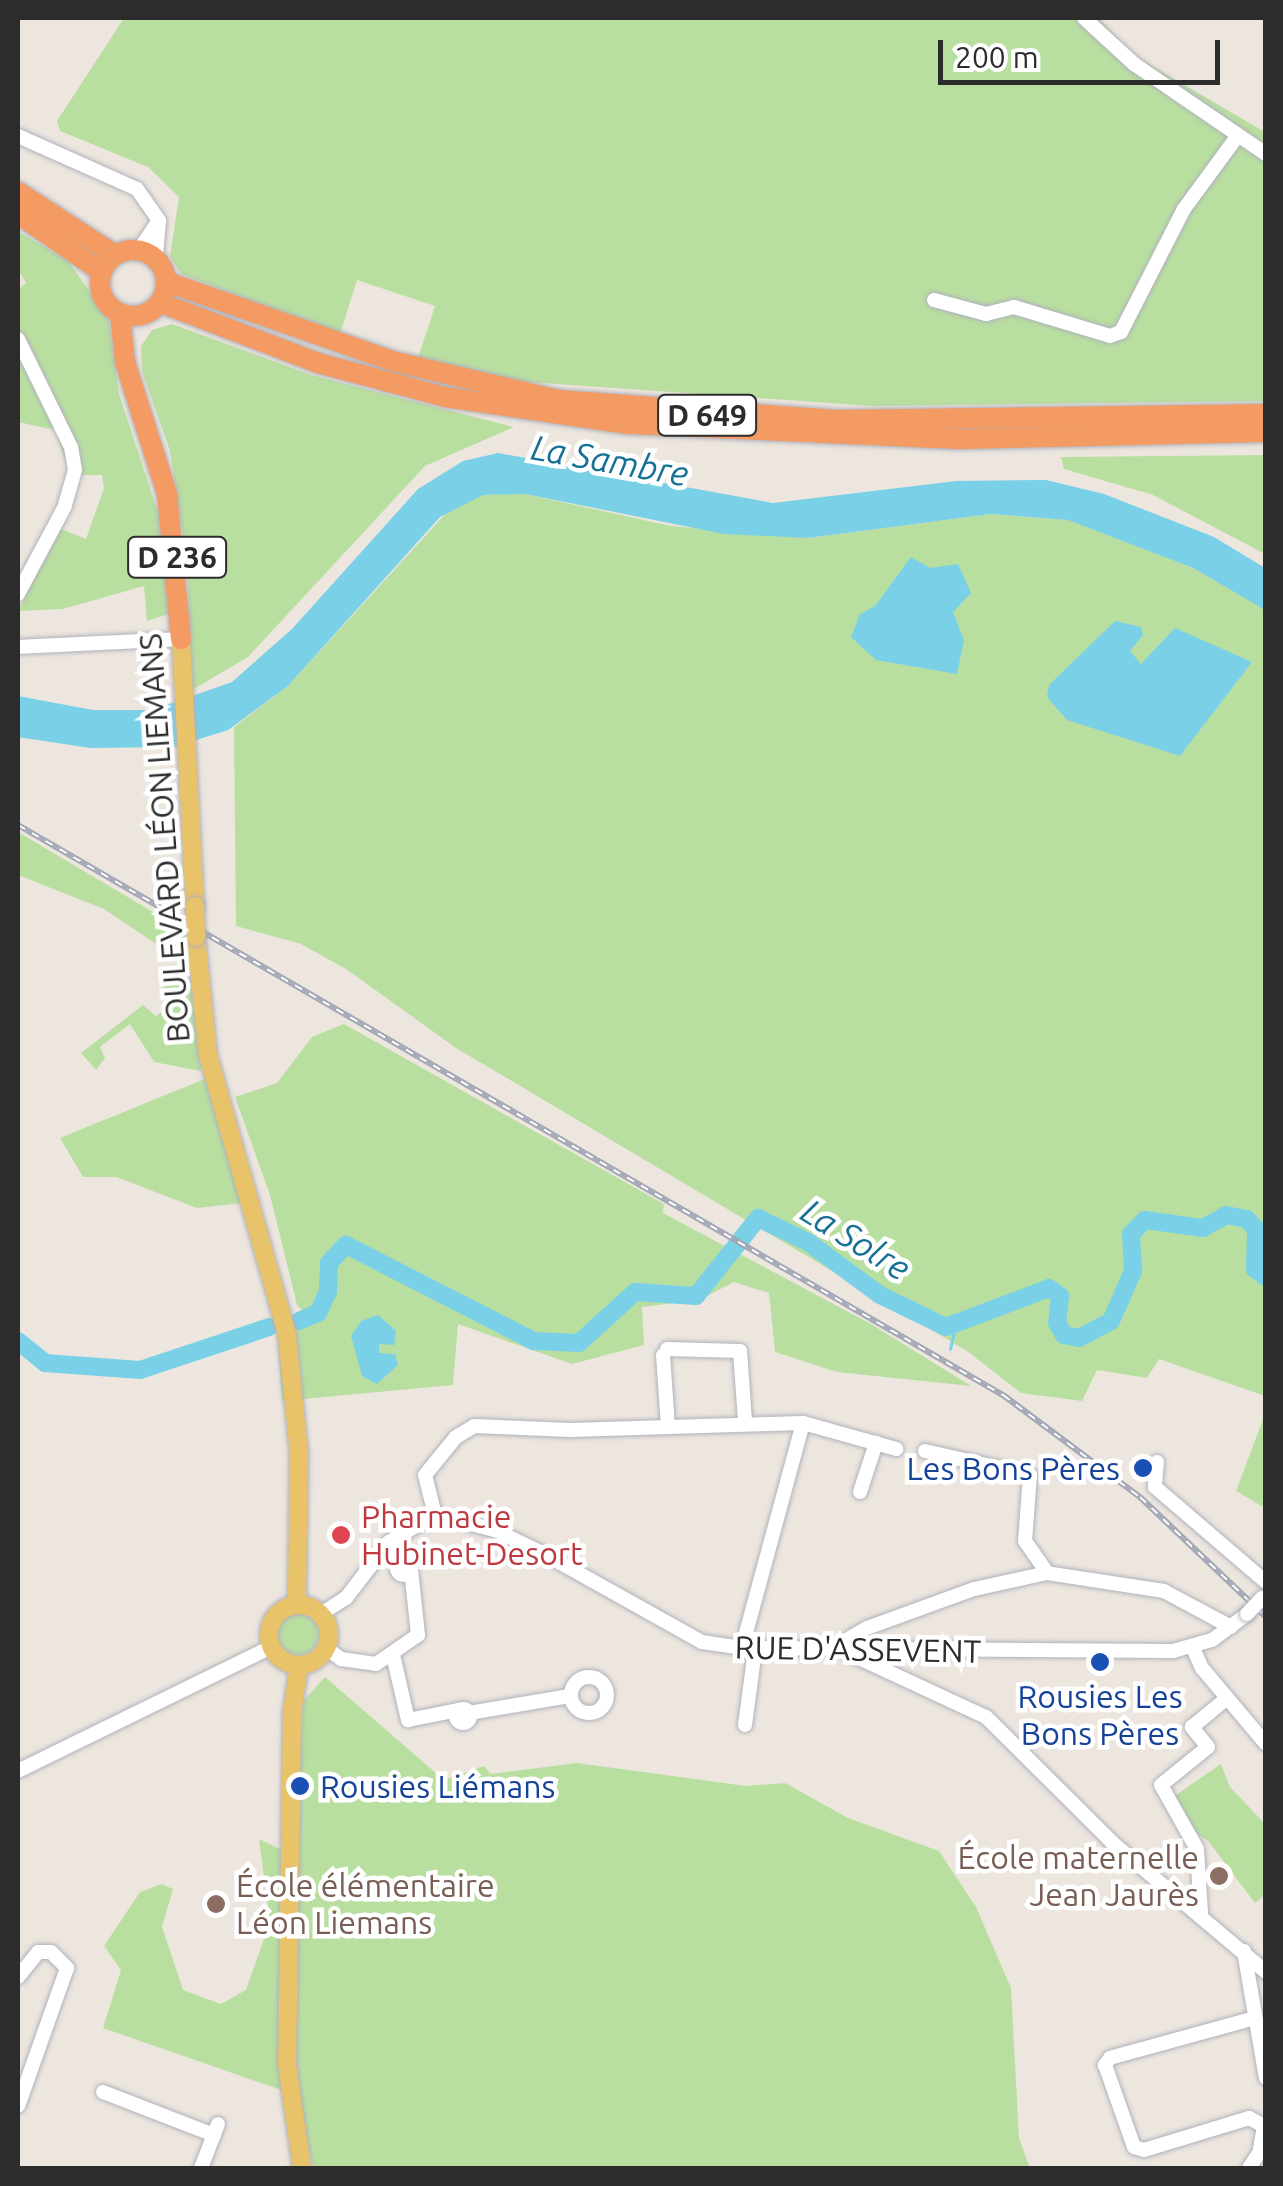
<!DOCTYPE html>
<meta charset="utf-8">
<style>
body{margin:0}
#map{position:relative;width:1283px;height:2186px;overflow:hidden;background:#ede6df;font-family:Ubuntu,sans-serif}
div>[style]{position:absolute}
[style*='--x']{left:calc(var(--x)*1px);top:calc(var(--y)*1px);width:calc(var(--w)*1px);rotate:calc(var(--a)*1deg)}
.green>*{inset:0;background:#b9dfa0}
.round{border-radius:50%}
.water>*{inset:0;background:#7ad0e7}
.stream>*{height:2.5px;margin:-1.25px;padding:0 1.25px;transform-origin:1.25px;border-radius:1.25px;background:#7ad0e7}
.river>*{height:18px;margin:-9px;padding:0 9px;transform-origin:9px;border-radius:9px;background:#7ad0e7}
.roads{filter:drop-shadow(0 0 2px #b0b2bb) drop-shadow(0 0 2px #b0b2bb)}
.minor>*{height:14px;margin:-7px;padding:0 7px;transform-origin:7px;border-radius:7px;background:#fff}
.minor>.ring{margin:-7px;padding:0;box-sizing:content-box;background:none;border:14px solid #fff;border-radius:50%}
.major>*{height:18px;margin:-9px;padding:0 9px;transform-origin:9px;border-radius:9px;background:#e8c369}
.major>.ring{margin:-9px;padding:0;box-sizing:content-box;background:none;border:18px solid #e8c369;border-radius:50%}
.highway>*{height:20px;margin:-10px;padding:0 10px;transform-origin:10px;border-radius:10px;background:#f49a63}
.highway>.ring{margin:-10px;padding:0;box-sizing:content-box;background:none;border:20px solid #f49a63;border-radius:50%}
.rail>*{height:6px;margin-top:-3px;transform-origin:0;background:repeating-linear-gradient(90deg,#fff 0 8px,#a2a6b5 0 16px);box-sizing:border-box;border-block:2px solid #a2a6b5}
.bridges{filter:drop-shadow(0 0 2px #b0b2bb) drop-shadow(0 0 2px #b0b2bb)}
.minor-bridge>*{height:14px;margin:-7px;padding:0 7px;transform-origin:7px;border-radius:7px;background:#fff}
.major-bridge>*{height:18px;margin:-9px;padding:0 9px;transform-origin:9px;border-radius:9px;background:#e8c369}
.dots>*{width:28px;height:28px;translate:-50% -50%;box-sizing:border-box;border:5px solid #fff;border-radius:50%}
span{translate:-50% -50%;white-space:nowrap;text-align:center;line-height:1.15;-webkit-text-stroke:9px #fff;paint-order:stroke}
.shield-label span{padding:2px 8px;background:#fff;border:2px solid;border-radius:8px;-webkit-text-stroke-width:0}
.shield-label{font-size:30px;color:#2c2c2c;font-weight:700}
.street-label{font-size:32px;color:#2c2c2c}
.transit-label{font-size:32px;color:#164399}
.right{translate:-100% -50%;text-align:right}
.left{translate:0 -50%;text-align:left}
.health-label{font-size:32px;color:#be3a42}
.education-label{font-size:32px;color:#785e54}
.water-label{font-size:35px;color:#177195;font-style:italic}
.frame{position:absolute;inset:0;border:20px solid #2c2c2c;pointer-events:none}
.scale{position:absolute;left:938px;top:40px;width:282px;height:45px;box-sizing:border-box;border:5px solid #2c2c2c;border-top:0;padding-left:12px;font-size:30px;line-height:35px;white-space:nowrap;color:#2c2c2c;-webkit-text-stroke:8px #fff;paint-order:stroke}
</style>
<div id="map">
<div class="green">
<div style="clip-path:polygon(124px 18px,1099px 18px,1133px 55px,1265px 132px,1265px 401px,871px 406px,514px 381px,418px 358px,435px 306px,357px 280px,340px 334px,181px 274px,170px 256px,179px 197px,148px 167px,60px 131px,57px 121px)"></div>
<div style="clip-path:polygon(18px 231px,68px 261px,108px 317px,119px 394px,162px 525px,169px 614px,147px 621px,144px 586px,63px 609px,18px 611px,59px 528px,86px 539px,104px 488px,102px 475px,70px 475px,55px 430px,18px 422px,18px 290px,26px 283px,18px 269px)"></div>
<div style="clip-path:polygon(172px 324px,311px 375px,514px 427px,425px 466px,248px 657px,192px 690px,187px 562px,170px 451px,142px 371px,141px 346px,152px 330px)"></div>
<div style="clip-path:polygon(1265px 455px,1265px 554px,1153px 495px,1064px 469px,1061px 457px)"></div>
<div style="clip-path:polygon(525px 494px,671px 526px,808px 538px,991px 514px,1069px 520px,1193px 568px,1266px 610px,1265px 1396px,1159px 1359px,1147px 1378px,1097px 1370px,1082px 1401px,1021px 1393px,967px 1351px,456px 1048px,346px 969px,301px 944px,236px 926px,234px 727px,288px 686px,449px 510px,483px 495px)"></div>
<div style="clip-path:polygon(18px 832px,185px 931px,201px 1071px,154px 1062px,130px 1024px,100px 1047px,105px 1058px,96px 1070px,81px 1053px,143px 1005px,156px 1016px,172px 1005px,161px 989px,182px 976px,179px 959px,104px 909px,18px 875px)"></div>
<div style="clip-path:polygon(344px 1024px,664px 1204px,663px 1213px,871px 1324px,971px 1386px,837px 1372px,775px 1352px,769px 1293px,734px 1282px,699px 1300px,642px 1307px,644px 1345px,572px 1364px,458px 1324px,453px 1385px,282px 1401px,277px 1330px,313px 1321px,297px 1305px,270px 1195px,235px 1097px,277px 1083px,312px 1037px)"></div>
<div style="clip-path:polygon(207px 1078px,243px 1203px,197px 1208px,116px 1177px,83px 1177px,60px 1138px)"></div>
<div style="clip-path:polygon(1265px 1414px,1265px 1508px,1236px 1491px)"></div>
<div class="round" style="left:277px;top:1613px;width:42px;height:42px"></div>
<div style="clip-path:polygon(325px 1677px,444px 1780px,484px 1766px,491px 1774px,577px 1763px,746px 1786px,785px 1783px,848px 1818px,939px 1851px,976px 1907px,1011px 1988px,1019px 2138px,1030px 2168px,314px 2168px,293px 2094px,103px 2028px,121px 1970px,104px 1946px,140px 1892px,162px 1884px,173px 1889px,162px 1927px,183px 1990px,221px 2004px,246px 1990px,270px 1922px,259px 1839px,296px 1857px,303px 1701px)"></div>
<div style="clip-path:polygon(1221px 1764px,1230px 1787px,1265px 1824px,1265px 1895px,1255px 1903px,1209px 1842px,1188px 1827px,1173px 1797px)"></div>
</div>
<div class="water">
<div style="clip-path:polygon(498px 453px,773px 503px,956px 481px,1046px 480px,1104px 494px,1214px 537px,1265px 568px,1265px 610px,1193px 568px,1068px 520px,991px 514px,808px 538px,724px 534px,525px 494px,483px 495px,440px 517px,288px 686px,228px 730px,174px 747px,90px 748px,18px 737px,18px 696px,93px 710px,152px 710px,232px 682px,292px 629px,418px 489px,463px 461px)"></div>
<div style="clip-path:polygon(911px 557px,930px 568px,958px 564px,971px 593px,953px 612px,964px 640px,957px 674px,876px 660px,851px 637px,860px 614px,875px 606px)"></div>
<div style="clip-path:polygon(1115px 621px,1141px 627px,1143px 635px,1130px 651px,1141px 664px,1175px 628px,1252px 662px,1180px 756px,1067px 720px,1047px 697px,1049px 685px)"></div>
<div style="clip-path:polygon(378px 1315px,396px 1331px,394px 1345px,379px 1344px,379px 1353px,395px 1354px,398px 1365px,377px 1384px,362px 1376px,351px 1336px,361px 1321px)"></div>
</div>
<div class="stream">
<div style="--x:950;--y:1349;--w:23;--a:-77"></div>
</div>
<div class="river">
<div style="--x:299;--y:1321;--w:21;--a:-23"></div>
<div style="--x:318;--y:1313;--w:23;--a:-65"></div>
<div style="--x:328;--y:1292;--w:29;--a:-88"></div>
<div style="--x:329;--y:1263;--w:25;--a:-47"></div>
<div style="--x:346;--y:1245;--w:211;--a:27.1"></div>
<div style="--x:534;--y:1341;--w:45;--a:2.5"></div>
<div style="--x:579;--y:1343;--w:76;--a:-42.3"></div>
<div style="--x:635;--y:1292;--w:61;--a:3.8"></div>
<div style="--x:696;--y:1296;--w:100;--a:-51.5"></div>
<div style="--x:758;--y:1218;--w:55;--a:25.6"></div>
<div style="--x:808;--y:1242;--w:89;--a:36.4"></div>
<div style="--x:880;--y:1295;--w:73;--a:25.9"></div>
<div style="--x:946;--y:1327;--w:110;--a:-20.7"></div>
<div style="--x:1049;--y:1288;--w:14;--a:36"></div>
<div style="--x:1060;--y:1296;--w:27;--a:96"></div>
<div style="--x:1057;--y:1323;--w:14;--a:60"></div>
<div style="--x:1064;--y:1335;--w:15;--a:11"></div>
<div style="--x:1079;--y:1338;--w:36;--a:-28"></div>
<div style="--x:1111;--y:1321;--w:55;--a:-66.3"></div>
<div style="--x:1133;--y:1271;--w:37;--a:-93"></div>
<div style="--x:1131;--y:1234;--w:20;--a:-45"></div>
<div style="--x:1145;--y:1220;--w:59;--a:7.9"></div>
<div style="--x:1203;--y:1228;--w:26;--a:-29"></div>
<div style="--x:1226;--y:1215;--w:21;--a:11"></div>
<div style="--x:1247;--y:1219;--w:13;--a:48"></div>
<div style="--x:1256;--y:1229;--w:40;--a:91.4"></div>
<div style="--x:1255;--y:1269;--w:14;--a:36"></div>
<div style="--x:18;--y:1341;--w:35;--a:39"></div>
<div style="--x:45;--y:1363;--w:95;--a:4.2"></div>
<div style="--x:140;--y:1370;--w:136;--a:-18.4"></div>
</div>
<div class="roads">
<div class="minor">
<div style="--x:1084;--y:18;--w:68;--a:42.6"></div>
<div style="--x:1134;--y:64;--w:160;--a:34.3"></div>
<div style="--x:18;--y:136;--w:130;--a:24"></div>
<div style="--x:137;--y:189;--w:39;--a:55"></div>
<div style="--x:159;--y:221;--w:37;--a:95"></div>
<div style="--x:139;--y:250;--w:34;--a:-56"></div>
<div style="--x:934;--y:300;--w:54;--a:15.1"></div>
<div style="--x:986;--y:314;--w:29;--a:-14"></div>
<div style="--x:1014;--y:307;--w:100;--a:16.8"></div>
<div style="--x:1110;--y:336;--w:12;--a:-20"></div>
<div style="--x:1121;--y:332;--w:138;--a:-62.9"></div>
<div style="--x:1184;--y:209;--w:88;--a:-53.8"></div>
<div style="--x:18;--y:339;--w:120;--a:63.9"></div>
<div style="--x:71;--y:447;--w:23;--a:80"></div>
<div style="--x:75;--y:470;--w:37;--a:106"></div>
<div style="--x:65;--y:506;--w:100;--a:118.1"></div>
<div style="--x:18;--y:647;--w:163;--a:-2.8"></div>
<div style="--x:667;--y:1349;--w:73;--a:1.6"></div>
<div style="--x:740;--y:1351;--w:70;--a:85.9"></div>
<div style="--x:663;--y:1355;--w:71;--a:86"></div>
<div style="--x:803;--y:1423;--w:97;--a:15.6"></div>
<div style="--x:925;--y:1451;--w:108;--a:12.9"></div>
<div style="--x:1030;--y:1475;--w:66;--a:94.3"></div>
<div style="--x:1025;--y:1541;--w:39;--a:55"></div>
<div style="--x:1157;--y:1462;--w:25;--a:95"></div>
<div style="--x:1155;--y:1487;--w:146;--a:40.6"></div>
<div style="--x:860;--y:1492;--w:52;--a:-71.9"></div>
<div style="--x:436;--y:1519;--w:45;--a:-104"></div>
<div style="--x:425;--y:1475;--w:49;--a:-50.8"></div>
<div style="--x:456;--y:1437;--w:21;--a:-31"></div>
<div style="--x:474;--y:1426;--w:95;--a:2.4"></div>
<div style="--x:569;--y:1430;--w:234;--a:-1.7"></div>
<div style="--x:803;--y:1423;--w:233;--a:105.2"></div>
<div class="ring" style="left:397px;top:1561px;width:0;height:0"></div>
<div style="--x:321;--y:1614;--w:30;--a:-33"></div>
<div style="--x:346;--y:1598;--w:71;--a:-52.5"></div>
<div style="--x:389;--y:1542;--w:37;--a:-31"></div>
<div style="--x:421;--y:1523;--w:31;--a:-7"></div>
<div style="--x:452;--y:1519;--w:44;--a:14.3"></div>
<div style="--x:495;--y:1530;--w:59;--a:26.1"></div>
<div style="--x:548;--y:1556;--w:176;--a:29.2"></div>
<div style="--x:702;--y:1642;--w:40;--a:8.5"></div>
<div style="--x:742;--y:1648;--w:431;--a:0.4"></div>
<div style="--x:1173;--y:1651;--w:41;--a:-15.8"></div>
<div style="--x:1212;--y:1640;--w:44;--a:-36.6"></div>
<div style="--x:1231;--y:1627;--w:76;--a:-151.8"></div>
<div style="--x:1164;--y:1591;--w:118;--a:-171.3"></div>
<div style="--x:1047;--y:1573;--w:75;--a:167.6"></div>
<div style="--x:974;--y:1589;--w:114;--a:160"></div>
<div style="--x:867;--y:1628;--w:20;--a:150"></div>
<div style="--x:850;--y:1638;--w:15;--a:98"></div>
<div style="--x:848;--y:1653;--w:152;--a:24.9"></div>
<div style="--x:986;--y:1717;--w:180;--a:44.8"></div>
<div style="--x:1114;--y:1844;--w:199;--a:40.1"></div>
<div style="--x:326;--y:1648;--w:19;--a:36"></div>
<div style="--x:341;--y:1659;--w:35;--a:8"></div>
<div style="--x:376;--y:1664;--w:51;--a:-34.6"></div>
<div style="--x:418;--y:1635;--w:66;--a:-96.1"></div>
<div style="--x:1193;--y:1648;--w:22;--a:66"></div>
<div style="--x:1202;--y:1668;--w:99;--a:49.9"></div>
<div style="--x:393;--y:1655;--w:67;--a:77"></div>
<div style="--x:408;--y:1720;--w:52;--a:-11.1"></div>
<div class="ring" style="left:571px;top:1677px;width:22px;height:22px"></div>
<div class="ring" style="left:456px;top:1709px;width:0;height:0"></div>
<div style="--x:469;--y:1713;--w:102;--a:-9.6"></div>
<div style="--x:745;--y:1725;--w:76;--a:-82.4"></div>
<div style="--x:18;--y:1771;--w:282;--a:-26.1"></div>
<div style="--x:1201;--y:1913;--w:64;--a:-93.6"></div>
<div style="--x:1197;--y:1849;--w:73;--a:-119.4"></div>
<div style="--x:1161;--y:1785;--w:60;--a:-39"></div>
<div style="--x:1208;--y:1747;--w:26;--a:-129"></div>
<div style="--x:1192;--y:1727;--w:45;--a:-39.6"></div>
<div style="--x:1244;--y:1951;--w:129;--a:80.2"></div>
<div style="--x:18;--y:1977;--w:32;--a:-51"></div>
<div style="--x:38;--y:1952;--w:13;--a:0"></div>
<div style="--x:51;--y:1952;--w:23;--a:45"></div>
<div style="--x:67;--y:1968;--w:146;--a:109.5"></div>
<div style="--x:1255;--y:2018;--w:150;--a:164.6"></div>
<div style="--x:1110;--y:2058;--w:9;--a:126"></div>
<div style="--x:1105;--y:2065;--w:87;--a:70.5"></div>
<div style="--x:1134;--y:2147;--w:10;--a:17"></div>
<div style="--x:1144;--y:2150;--w:110;--a:-16.9"></div>
<div style="--x:1249;--y:2118;--w:17;--a:28"></div>
<div style="--x:1264;--y:2126;--w:23;--a:100"></div>
<div style="--x:103;--y:2092;--w:119;--a:21.2"></div>
<div style="--x:201;--y:2168;--w:47;--a:-68.9"></div>
<div style="--x:1249;--y:2168;--w:29;--a:-56"></div>
</div>
<div class="major">
<div style="--x:181;--y:639;--w:267;--a:87"></div>
<div style="--x:196;--y:937;--w:119;--a:84.2"></div>
<div style="--x:208;--y:1055;--w:291;--a:74.2"></div>
<div style="--x:287;--y:1335;--w:119;--a:84.2"></div>
<div style="--x:299;--y:1453;--w:152;--a:90.8"></div>
<div class="ring" style="left:269px;top:1605px;width:42px;height:42px"></div>
<div style="--x:299;--y:1665;--w:49;--a:98.3"></div>
<div style="--x:292;--y:1713;--w:351;--a:90.8"></div>
<div style="--x:287;--y:2064;--w:105;--a:81.8"></div>
</div>
<div class="highway">
<div style="--x:18;--y:192;--w:116;--a:33"></div>
<div style="--x:18;--y:214;--w:102;--a:34.6"></div>
<div class="ring" style="left:100px;top:250px;width:46px;height:46px"></div>
<div style="--x:167;--y:282;--w:238;--a:19.3"></div>
<div style="--x:392;--y:361;--w:171;--a:13.2"></div>
<div style="--x:558;--y:400;--w:279;--a:4.1"></div>
<div style="--x:836;--y:420;--w:430;--a:-0.8"></div>
<div style="--x:161;--y:303;--w:168;--a:20.9"></div>
<div style="--x:318;--y:363;--w:131;--a:15"></div>
<div style="--x:445;--y:397;--w:185;--a:8.4"></div>
<div style="--x:628;--y:424;--w:335;--a:2.6"></div>
<div style="--x:963;--y:439;--w:303;--a:-1.3"></div>
<div style="--x:120;--y:314;--w:48;--a:84.1"></div>
<div style="--x:125;--y:362;--w:139;--a:72.3"></div>
<div style="--x:167;--y:494;--w:146;--a:84.5"></div>
</div>
</div>
<div class="rail">
<div style="--x:18;--y:825;--w:1138;--a:30.06"></div>
<div style="--x:1003;--y:1395;--w:171;--a:36.7"></div>
<div style="--x:1140;--y:1497;--w:174;--a:43.6"></div>
</div>
<div class="bridges">
<div class="minor-bridge">
<div style="--x:1247;--y:1614;--w:22;--a:-47"></div>
</div>
<div class="major-bridge">
<div style="--x:195;--y:906;--w:31;--a:88"></div>
</div>
</div>
<div class="dots">
<div style="left:1143px;top:1468px;background:#1a4fb4"></div>
<div style="left:341px;top:1535px;background:#e0444e"></div>
<div style="left:1100px;top:1662px;background:#1a4fb4"></div>
<div style="left:300px;top:1786px;background:#1a4fb4"></div>
<div style="left:1219px;top:1876px;background:#8d6e63"></div>
<div style="left:216px;top:1904px;background:#8d6e63"></div>
</div>
<div class="shield-label">
<span style="left:707px;top:415px">D 649</span>
<span style="left:177px;top:557px">D 236</span>
</div>
<div class="street-label">
<span style="left:164px;top:838px;rotate:-94deg">BOULEVARD LÉON LIEMANS</span>
<span style="left:858px;top:1649px;rotate:1deg">RUE D'ASSEVENT</span>
</div>
<div class="transit-label">
<span class="right" style="left:1120px;top:1468px">Les Bons Pères</span>
<span style="left:1100px;top:1715px">Rousies Les<br>Bons Pères</span>
<span class="left" style="left:320px;top:1786px">Rousies Liémans</span>
</div>
<div class="health-label">
<span class="left" style="left:361px;top:1535px">Pharmacie<br>Hubinet-Desort</span>
</div>
<div class="education-label">
<span class="right" style="left:1199px;top:1876px">École maternelle<br>Jean Jaurès</span>
<span class="left" style="left:236px;top:1904px">École élémentaire<br>Léon Liemans</span>
</div>
<div class="water-label">
<span style="left:610px;top:460px;rotate:10deg">La Sambre</span>
<span style="left:856px;top:1239px;rotate:32deg">La Solre</span>
</div>
<div class="frame"></div>
<div class="scale">200 m</div>
</div>
